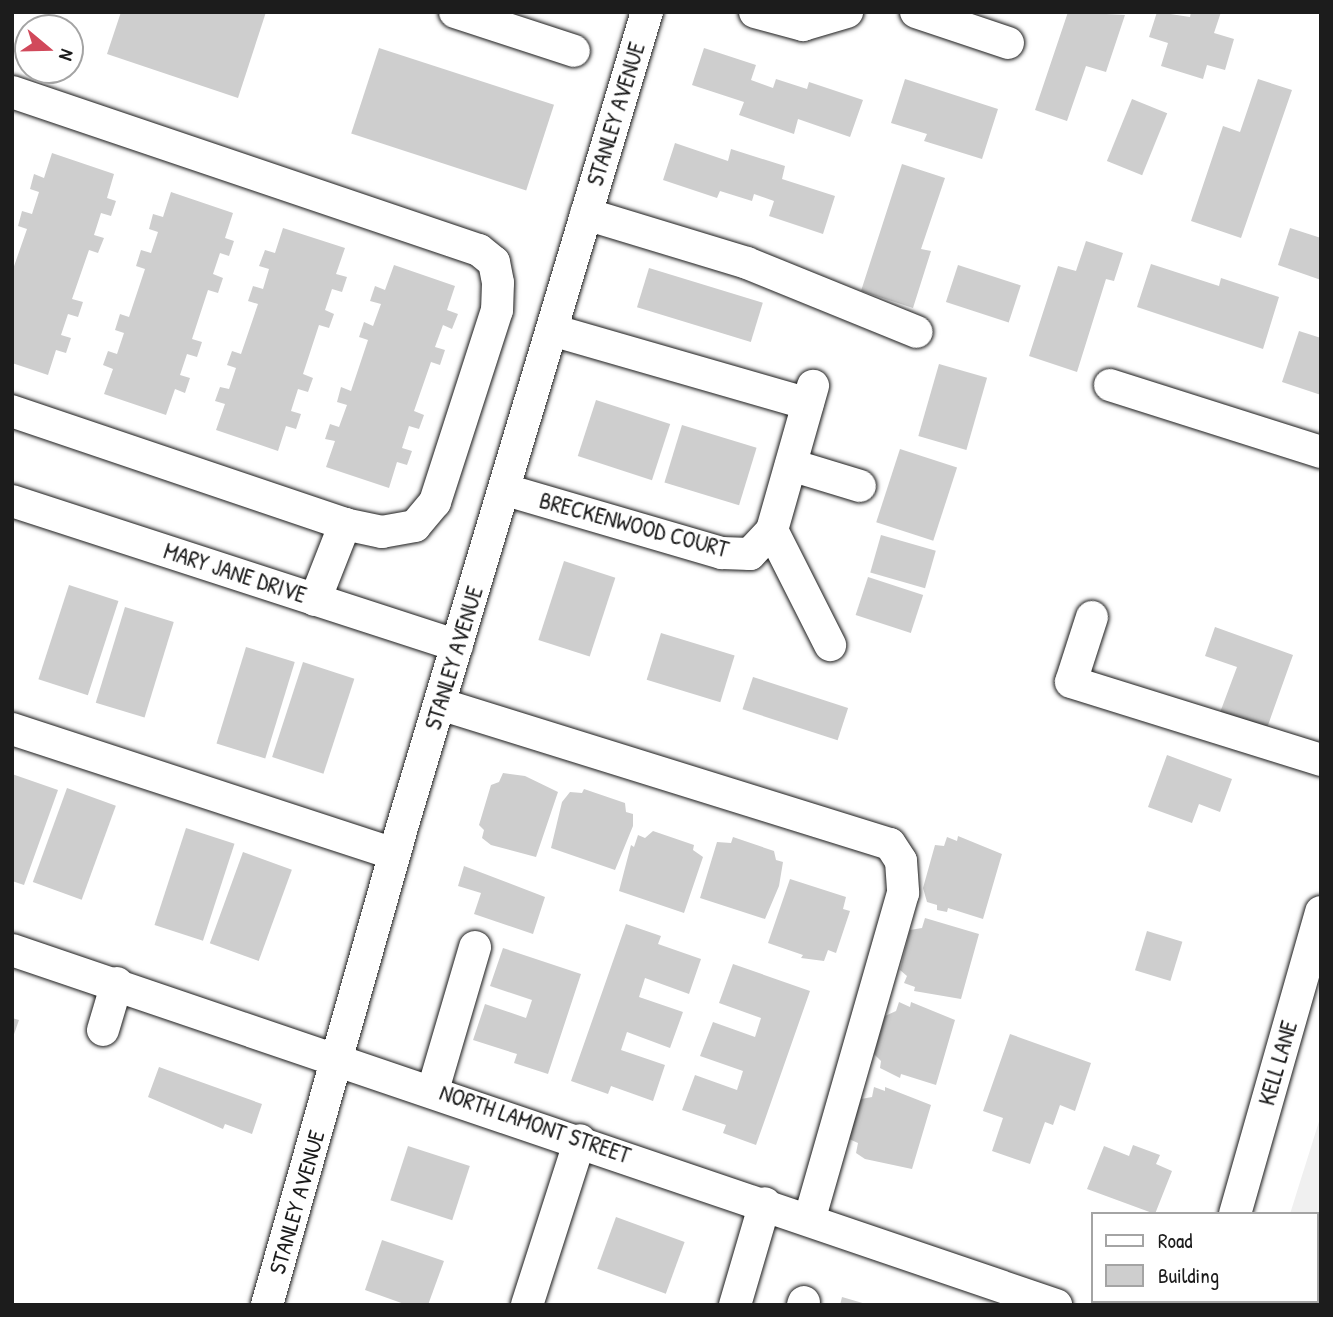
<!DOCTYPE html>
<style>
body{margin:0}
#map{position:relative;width:1333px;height:1317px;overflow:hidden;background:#fff;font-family:"Patrick Hand",sans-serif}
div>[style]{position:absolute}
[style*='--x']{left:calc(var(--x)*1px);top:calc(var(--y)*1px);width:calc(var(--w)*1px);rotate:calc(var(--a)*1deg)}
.built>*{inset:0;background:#f0f0f0}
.building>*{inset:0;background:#cecece;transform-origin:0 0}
.roads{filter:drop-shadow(0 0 2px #1c1c1c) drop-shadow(0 0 2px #1c1c1c)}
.minor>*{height:32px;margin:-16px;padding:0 16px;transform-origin:16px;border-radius:16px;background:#fff}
span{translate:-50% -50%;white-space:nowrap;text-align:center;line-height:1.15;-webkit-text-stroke:5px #fff;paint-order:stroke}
.street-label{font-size:23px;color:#1c1c1c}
.frame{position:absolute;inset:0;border:14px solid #1c1c1c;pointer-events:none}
.legend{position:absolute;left:1091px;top:1212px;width:228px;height:91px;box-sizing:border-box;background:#fff;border:2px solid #a4a4a4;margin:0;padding:9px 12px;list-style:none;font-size:21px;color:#1c1c1c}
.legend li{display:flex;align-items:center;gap:14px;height:35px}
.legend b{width:35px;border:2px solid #a4a4a4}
.north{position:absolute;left:14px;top:14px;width:70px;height:70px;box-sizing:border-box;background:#fff;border:2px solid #a4a4a4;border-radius:50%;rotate:109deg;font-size:19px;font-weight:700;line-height:28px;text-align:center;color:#1c1c1c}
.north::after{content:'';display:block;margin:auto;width:24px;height:32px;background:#d1495b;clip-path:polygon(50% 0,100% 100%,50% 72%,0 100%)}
</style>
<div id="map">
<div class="built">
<div style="clip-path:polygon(1321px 1115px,1321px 1305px,1263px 1305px,1317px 1301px,1317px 1214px,1290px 1214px)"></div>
</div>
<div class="building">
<div style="clip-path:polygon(121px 12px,266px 12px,238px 98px,107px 54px)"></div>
<div style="clip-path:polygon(1068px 12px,1125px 15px,1106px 72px,1086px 66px,1067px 121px,1035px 110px)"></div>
<div style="clip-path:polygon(1157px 12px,1190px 17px,1191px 12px,1221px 12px,1214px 33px,1234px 39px,1225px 70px,1207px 65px,1203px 79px,1161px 66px,1168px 43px,1149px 37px)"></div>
<div style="left:379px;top:48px;width:184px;height:90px;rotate:18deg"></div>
<div style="clip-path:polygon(704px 48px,756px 65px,751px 80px,773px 88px,776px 79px,807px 89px,809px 82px,863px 100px,850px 137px,798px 119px,794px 134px,739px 115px,744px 102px,692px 85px)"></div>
<div style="clip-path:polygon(905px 79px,998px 109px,982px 159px,924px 141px,927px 134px,891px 123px)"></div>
<div style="clip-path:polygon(1258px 79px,1292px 90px,1241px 238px,1191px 221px,1223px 126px,1240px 132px)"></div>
<div style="left:1132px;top:99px;width:38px;height:67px;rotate:22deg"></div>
<div style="clip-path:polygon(675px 143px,728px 161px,731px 149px,785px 166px,782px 179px,835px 196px,823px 234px,769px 216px,774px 201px,754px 194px,752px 201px,720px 191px,717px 198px,663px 180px)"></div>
<div style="clip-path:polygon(52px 153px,114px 174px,107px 198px,116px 201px,111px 216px,101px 213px,94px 235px,104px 238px,98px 253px,89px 250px,72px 299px,83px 302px,78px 317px,68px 314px,61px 335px,71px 338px,66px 353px,56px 350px,48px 375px,12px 363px,12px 272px,27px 229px,18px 226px,22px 211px,32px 214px,39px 192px,30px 189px,34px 174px,44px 178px)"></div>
<div style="clip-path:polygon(902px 164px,945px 178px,921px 249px,931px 251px,913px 308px,861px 291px)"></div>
<div style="clip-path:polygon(171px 192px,233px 213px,225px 238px,234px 241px,229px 256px,220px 253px,213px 274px,223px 278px,218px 293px,208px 290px,192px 339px,202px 342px,197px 357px,187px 354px,180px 375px,190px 378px,185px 393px,175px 389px,166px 415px,104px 394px,113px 369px,103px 365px,108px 351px,117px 354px,124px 333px,115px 330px,120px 314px,129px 317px,145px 269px,136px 266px,141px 250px,151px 253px,158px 232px,149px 229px,153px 214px,163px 217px)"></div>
<div style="clip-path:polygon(283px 228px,345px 248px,336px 274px,347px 277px,342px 292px,332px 289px,325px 310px,334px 314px,329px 328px,319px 325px,303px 374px,313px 378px,308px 392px,298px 389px,291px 411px,301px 414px,296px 429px,286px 426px,278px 451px,216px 430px,225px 404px,215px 401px,220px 387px,229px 389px,236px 368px,227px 365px,232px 351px,241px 354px,258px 304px,248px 301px,253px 286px,263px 289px,269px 269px,259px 266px,265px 250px,275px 253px)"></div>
<div style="clip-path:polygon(1290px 228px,1321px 238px,1321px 280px,1278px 265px)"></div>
<div style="clip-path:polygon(1086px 241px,1123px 253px,1114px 281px,1106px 279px,1077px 372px,1029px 356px,1058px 266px,1076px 271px)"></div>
<div style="clip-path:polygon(1151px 264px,1219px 286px,1221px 278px,1279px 297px,1263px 349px,1137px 307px)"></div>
<div style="clip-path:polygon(394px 265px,455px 286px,447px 310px,458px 314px,452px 329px,443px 325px,435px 347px,445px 350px,440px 365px,431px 362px,414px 411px,424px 415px,419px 429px,409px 426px,402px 448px,412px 451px,407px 465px,397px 462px,389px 488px,326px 467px,335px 441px,325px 439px,330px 424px,339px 427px,347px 405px,337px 402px,341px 387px,351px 391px,368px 340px,359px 337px,364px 322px,373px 326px,381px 304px,370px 301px,375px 286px,385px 290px)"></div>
<div style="left:958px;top:265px;width:66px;height:39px;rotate:18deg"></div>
<div style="left:649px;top:268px;width:119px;height:41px;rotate:17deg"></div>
<div style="clip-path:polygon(1299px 331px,1321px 338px,1321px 395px,1282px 382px)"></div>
<div style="left:939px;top:364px;width:50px;height:75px;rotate:16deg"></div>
<div style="left:596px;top:400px;width:78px;height:59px;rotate:18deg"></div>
<div style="left:682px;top:425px;width:78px;height:60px;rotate:17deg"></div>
<div style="left:900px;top:449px;width:60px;height:77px;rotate:18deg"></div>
<div style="left:881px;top:535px;width:57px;height:39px;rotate:16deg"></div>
<div style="left:564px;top:561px;width:54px;height:83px;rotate:18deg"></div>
<div style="left:868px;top:577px;width:58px;height:40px;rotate:18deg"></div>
<div style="left:69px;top:585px;width:52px;height:99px;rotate:18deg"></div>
<div style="left:125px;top:607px;width:51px;height:100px;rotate:17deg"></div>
<div style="clip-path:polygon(1215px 627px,1293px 655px,1262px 742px,1215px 726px,1237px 667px,1205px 656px)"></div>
<div style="left:661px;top:633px;width:77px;height:49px;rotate:17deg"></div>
<div style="left:246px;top:647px;width:51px;height:101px;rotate:17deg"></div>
<div style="left:303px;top:662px;width:54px;height:100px;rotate:18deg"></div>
<div style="left:753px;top:677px;width:100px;height:34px;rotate:18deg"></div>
<div style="clip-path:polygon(1167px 755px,1232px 779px,1220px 812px,1199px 804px,1192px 823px,1148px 807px)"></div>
<div style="clip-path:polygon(503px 773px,525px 776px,558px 792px,536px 857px,491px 845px,482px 838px,484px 830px,479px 825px,491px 785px,499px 782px)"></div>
<div style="clip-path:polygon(12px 774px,58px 790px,24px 885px,12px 881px)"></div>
<div style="left:67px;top:788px;width:52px;height:100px;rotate:20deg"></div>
<div style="clip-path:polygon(584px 789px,625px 803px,626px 812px,633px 814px,633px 826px,615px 870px,551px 848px,562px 802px,570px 792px,582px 793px)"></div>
<div style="left:186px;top:828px;width:51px;height:102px;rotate:18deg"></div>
<div style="clip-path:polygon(653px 831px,694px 845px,693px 850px,703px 857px,684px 913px,619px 891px,631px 845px,634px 847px,638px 835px,645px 838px)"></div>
<div style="clip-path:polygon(958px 836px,1002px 854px,983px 919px,948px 908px,947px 912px,937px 910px,937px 905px,927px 902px,923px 888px,935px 845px,944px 846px,947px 837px,957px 841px)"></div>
<div style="clip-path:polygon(733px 837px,774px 851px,776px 860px,783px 862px,779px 886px,765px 919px,700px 898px,717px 842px,731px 843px)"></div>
<div style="left:243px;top:852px;width:52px;height:97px;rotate:20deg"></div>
<div style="clip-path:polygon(464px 866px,545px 897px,533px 934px,474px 914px,481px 893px,458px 886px)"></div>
<div style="clip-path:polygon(790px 879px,846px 897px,843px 909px,850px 911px,836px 953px,828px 950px,824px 961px,801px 958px,803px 955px,768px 943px)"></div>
<div style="clip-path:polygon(925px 918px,979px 934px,961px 999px,914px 991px,915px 987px,904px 983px,907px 976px,900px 970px,910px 930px,922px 928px)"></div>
<div style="clip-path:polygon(626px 924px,661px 936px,658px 944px,701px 959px,689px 994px,645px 978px,639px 997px,683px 1012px,670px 1048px,627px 1032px,621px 1050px,665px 1065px,653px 1101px,611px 1086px,608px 1094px,571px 1081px)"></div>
<div style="left:1147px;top:931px;width:37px;height:41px;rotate:17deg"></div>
<div style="clip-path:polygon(503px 948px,581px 974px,548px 1074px,514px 1063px,517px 1054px,473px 1040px,485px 1004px,526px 1018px,532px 1000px,490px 986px)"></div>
<div style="clip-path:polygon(733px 964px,810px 991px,756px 1145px,723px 1133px,726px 1125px,682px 1110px,695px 1075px,737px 1090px,743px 1071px,700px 1056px,713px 1022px,755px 1037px,761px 1018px,719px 1003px)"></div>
<div style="clip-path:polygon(899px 1002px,910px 1007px,911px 1002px,955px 1020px,936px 1085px,901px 1074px,900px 1078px,880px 1068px,881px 1061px,874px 1054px,885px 1016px,896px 1011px)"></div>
<div style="clip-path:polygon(12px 1018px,19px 1020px,13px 1037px,12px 1037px)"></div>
<div style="clip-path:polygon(1010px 1034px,1091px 1063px,1075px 1111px,1060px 1105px,1053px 1125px,1045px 1122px,1030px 1164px,992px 1151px,1003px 1118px,983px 1111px)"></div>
<div style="clip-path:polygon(159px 1067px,262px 1104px,252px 1134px,225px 1124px,223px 1129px,148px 1097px)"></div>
<div style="clip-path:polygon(874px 1087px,885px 1091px,885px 1087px,931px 1105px,912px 1169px,865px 1159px,856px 1153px,858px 1143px,849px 1139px,861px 1099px,872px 1097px)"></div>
<div style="clip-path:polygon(1133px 1145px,1160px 1155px,1156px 1164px,1172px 1171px,1155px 1214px,1087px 1189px,1104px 1146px,1129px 1156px)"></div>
<div style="left:408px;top:1146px;width:65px;height:57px;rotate:18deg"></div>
<div style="left:616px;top:1217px;width:73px;height:55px;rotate:20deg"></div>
<div style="clip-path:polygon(382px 1240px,444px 1261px,428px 1305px,407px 1305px,365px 1290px)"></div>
<div style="clip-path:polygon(842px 1297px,866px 1304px,866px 1305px,840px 1305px)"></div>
</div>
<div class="roads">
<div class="minor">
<div style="--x:455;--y:12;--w:125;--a:18.1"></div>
<div style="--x:755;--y:12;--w:50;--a:15.2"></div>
<div style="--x:803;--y:25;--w:46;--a:-16.5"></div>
<div style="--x:916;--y:12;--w:97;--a:18.6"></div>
<div style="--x:12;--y:92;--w:493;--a:18.7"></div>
<div style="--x:479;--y:250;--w:19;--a:39"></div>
<div style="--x:494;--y:262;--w:21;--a:79"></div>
<div style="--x:498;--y:283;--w:27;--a:92"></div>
<div style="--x:497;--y:310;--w:202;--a:107.9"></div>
<div style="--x:435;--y:502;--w:31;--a:130"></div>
<div style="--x:415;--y:526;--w:34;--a:170"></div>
<div style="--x:382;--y:532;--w:38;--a:-168"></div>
<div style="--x:345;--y:524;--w:352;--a:-161.3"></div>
<div style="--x:586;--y:214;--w:168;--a:16.9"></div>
<div style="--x:747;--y:263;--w:183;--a:22.1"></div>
<div style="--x:552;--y:330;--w:266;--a:16.1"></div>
<div style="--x:1110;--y:385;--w:221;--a:17.6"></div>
<div style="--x:791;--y:465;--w:72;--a:16.9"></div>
<div style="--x:506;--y:490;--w:225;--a:16.3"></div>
<div style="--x:722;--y:553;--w:28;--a:2"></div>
<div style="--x:750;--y:554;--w:33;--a:-47"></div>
<div style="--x:772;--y:530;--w:150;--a:-74.1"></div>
<div style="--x:12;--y:501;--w:468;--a:18"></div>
<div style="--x:772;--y:530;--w:129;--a:63.2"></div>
<div style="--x:315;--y:600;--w:82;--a:-68.5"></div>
<div style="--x:1092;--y:617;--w:68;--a:107.9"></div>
<div style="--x:1071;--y:682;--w:262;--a:17.3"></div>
<div style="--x:440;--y:704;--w:471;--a:17.3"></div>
<div style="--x:890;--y:844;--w:20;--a:57"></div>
<div style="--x:901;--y:861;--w:32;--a:86"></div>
<div style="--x:903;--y:893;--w:338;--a:106"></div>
<div style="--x:12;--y:729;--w:402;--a:18.1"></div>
<div style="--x:12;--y:950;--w:1103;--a:18.78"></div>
<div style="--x:103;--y:1030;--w:49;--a:-73.4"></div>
<div style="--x:433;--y:1090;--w:149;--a:-73.6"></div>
<div style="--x:1235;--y:1214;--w:314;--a:-74.1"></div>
<div style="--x:1317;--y:1254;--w:14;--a:-73"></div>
<div style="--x:1317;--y:1295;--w:4;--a:27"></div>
<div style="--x:267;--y:1305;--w:489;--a:-74.2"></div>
<div style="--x:400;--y:834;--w:858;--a:-73.28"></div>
<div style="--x:527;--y:1305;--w:173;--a:-72.2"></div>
<div style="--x:735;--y:1305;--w:106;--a:-73.6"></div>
<div style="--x:803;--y:1305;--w:3;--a:-72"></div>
<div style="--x:1209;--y:1305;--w:4;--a:-76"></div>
</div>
</div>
<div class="street-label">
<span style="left:616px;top:114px;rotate:-73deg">STANLEY AVENUE</span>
<span style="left:634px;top:525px;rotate:15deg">BRECKENWOOD COURT</span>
<span style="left:235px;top:573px;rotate:18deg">MARY JANE DRIVE</span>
<span style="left:454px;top:658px;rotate:-73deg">STANLEY AVENUE</span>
<span style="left:1278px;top:1063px;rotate:-74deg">KELL LANE</span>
<span style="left:535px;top:1124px;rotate:19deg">NORTH LAMONT STREET</span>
<span style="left:297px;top:1202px;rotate:-74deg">STANLEY AVENUE</span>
</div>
<div class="frame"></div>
<ul class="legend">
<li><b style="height:9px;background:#fff"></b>Road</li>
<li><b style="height:19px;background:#cecece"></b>Building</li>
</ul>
<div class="north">N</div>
</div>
